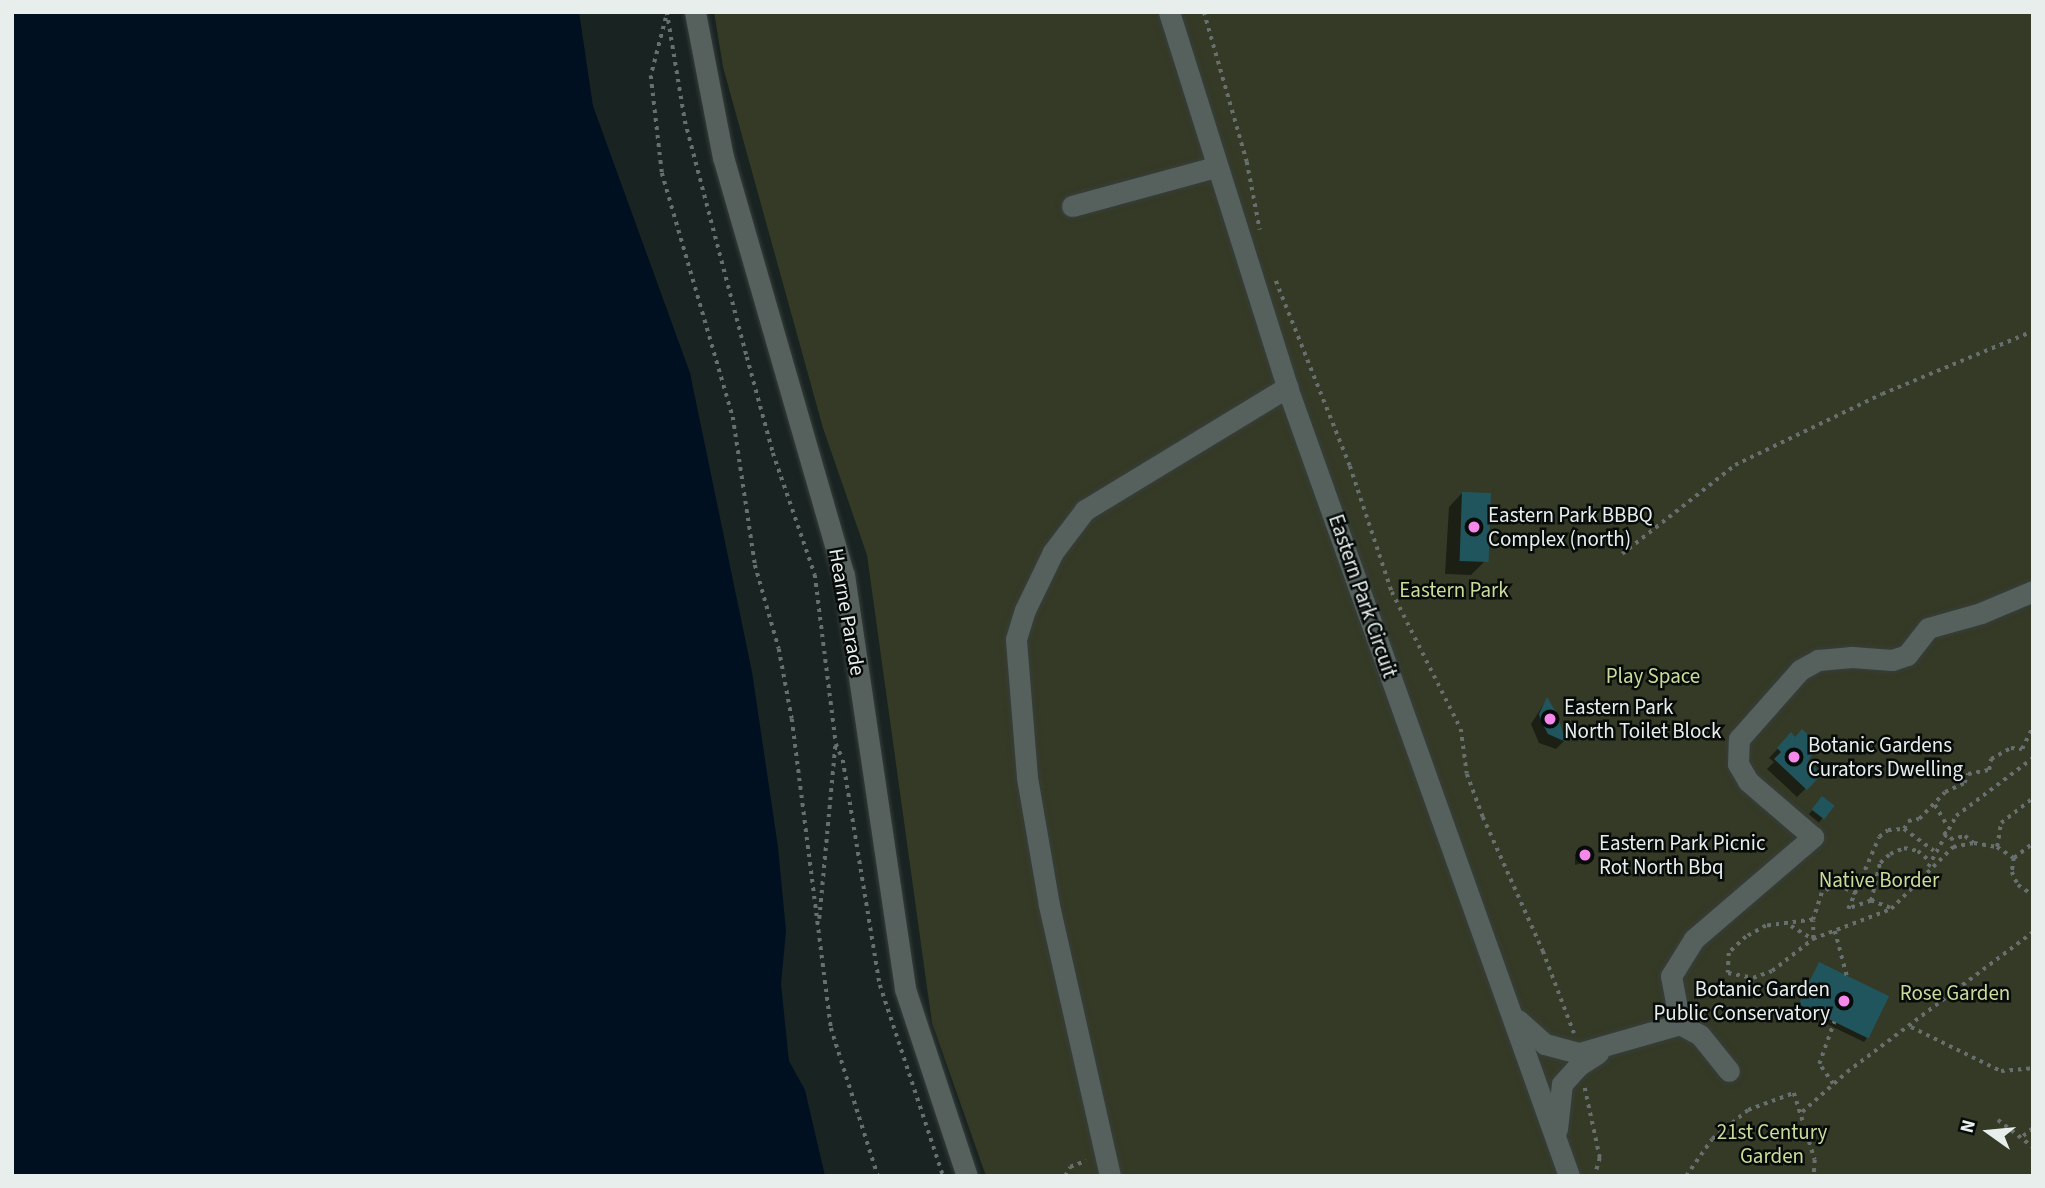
<!DOCTYPE html>
<style>
body{margin:0}
#map{position:relative;width:2045px;height:1188px;overflow:hidden;background:#192321;font-family:"Source Sans 3",sans-serif}
div>[style]{position:absolute}
[style*='--x']{left:calc(var(--x)*1px);top:calc(var(--y)*1px);width:calc(var(--w)*1px);rotate:calc(var(--a)*1deg)}
.green>*{inset:0;background:#353a26}
.water>*{inset:0;background:#001020}
.shadow>*{inset:0;background:#0007;transform-origin:0 0}
.building>*{inset:0;background:#21555d;transform-origin:0 0}
.round{border-radius:50%}
.path>*{height:3.5px;margin-top:-1.75px;transform-origin:0;background:repeating-linear-gradient(90deg,#67706e 0 3.5px,transparent 0 8.5px)}
.roads{filter:drop-shadow(0 0 2px #373e3c) drop-shadow(0 0 2px #373e3c)}
.minor>*{height:21px;margin:-10.5px;padding:0 10.5px;transform-origin:10.5px;border-radius:10.5px;background:#56615e}
.dots>*{width:19px;height:19px;translate:-50% -50%;box-sizing:border-box;border:4px solid #070b0a;border-radius:50%}
span{translate:-50% -50%;white-space:nowrap;text-align:center;line-height:1.15;-webkit-text-stroke:5px #070b0a;paint-order:stroke}
.poi-label{font-size:21px;color:#e7eeec}
.left{translate:0 -50%;text-align:left}
.right{translate:-100% -50%;text-align:right}
.park-label{font-size:21px;color:#cbdb9a}
.street-label{font-size:21px;color:#e7eeec}
.frame{position:absolute;inset:0;border:14px solid #e7eeec;pointer-events:none}
.north{position:absolute;left:1954px;top:1097px;width:70px;height:70px;-webkit-text-stroke:5px #070b0a;paint-order:stroke;rotate:285deg;font-size:19px;font-weight:700;line-height:28px;text-align:center;color:#e7eeec}
.north::after{content:'';display:block;margin:auto;width:24px;height:32px;background:#e7eeec;clip-path:polygon(50% 0,100% 100%,50% 72%,0 100%)}
</style>
<div id="map">
<div class="green">
<div style="clip-path:polygon(714px 12px,2033px 12px,2033px 1176px,986px 1176px,932px 1023px,867px 555px,823px 428px,723px 67px)"></div>
</div>
<div class="water">
<div style="clip-path:polygon(12px 12px,579px 12px,593px 106px,690px 373px,752px 672px,778px 847px,786px 931px,781px 984px,789px 1061px,805px 1090px,825px 1176px,12px 1176px)"></div>
</div>
<div class="shadow">
<div style="clip-path:polygon(1462px 493px,1485px 561px,1471px 575px,1445px 574px,1449px 507px)"></div>
<div style="clip-path:polygon(1547px 699px,1564px 741px,1556px 749px,1539px 743px,1531px 724px)"></div>
<div style="clip-path:polygon(1795px 739px,1806px 761px,1806px 788px,1797px 797px,1767px 769px,1774px 762px,1769px 758px,1782px 744px)"></div>
<div style="left:1822px;top:798px;width:13px;height:21px;rotate:39deg"></div>
<div style="clip-path:polygon(1589px 850px,1590px 861px,1575px 865px,1575px 855px)"></div>
<div style="clip-path:polygon(1820px 965px,1867px 1038px,1864px 1042px,1796px 1009px)"></div>
</div>
<div class="building">
<div style="left:1462px;top:492px;width:29px;height:69px;rotate:2deg"></div>
<div style="clip-path:polygon(1547px 697px,1557px 714px,1566px 742px,1548px 734px,1541px 721px,1539px 714px)"></div>
<div style="clip-path:polygon(1802px 729px,1819px 745px,1808px 761px,1822px 774px,1807px 790px,1774px 759px,1781px 752px,1777px 748px,1791px 732px,1795px 737px)"></div>
<div style="left:1822px;top:796px;width:16px;height:17px;rotate:38deg"></div>
<div class="round" style="left:1577px;top:847px;width:16px;height:16px"></div>
<div style="left:1819px;top:962px;width:78px;height:47px;rotate:26deg"></div>
</div>
<div class="path">
<div style="--x:667;--y:12;--w:110;--a:80.6"></div>
<div style="--x:685;--y:121;--w:244;--a:75.3"></div>
<div style="--x:747;--y:357;--w:99;--a:74.8"></div>
<div style="--x:773;--y:453;--w:129;--a:71"></div>
<div style="--x:815;--y:575;--w:170;--a:82.9"></div>
<div style="--x:836;--y:744;--w:17;--a:66"></div>
<div style="--x:843;--y:760;--w:228;--a:80.7"></div>
<div style="--x:880;--y:985;--w:201;--a:71.7"></div>
<div style="--x:1204;--y:12;--w:156;--a:74"></div>
<div style="--x:1247;--y:162;--w:69;--a:79.2"></div>
<div style="--x:666;--y:18;--w:60;--a:104.5"></div>
<div style="--x:651;--y:76;--w:98;--a:83.5"></div>
<div style="--x:662;--y:173;--w:254;--a:73.8"></div>
<div style="--x:733;--y:417;--w:150;--a:81.5"></div>
<div style="--x:755;--y:565;--w:87;--a:74.1"></div>
<div style="--x:779;--y:649;--w:71;--a:79.5"></div>
<div style="--x:792;--y:719;--w:311;--a:82.8"></div>
<div style="--x:831;--y:1028;--w:155;--a:72.4"></div>
<div style="--x:1276;--y:281;--w:199;--a:68.2"></div>
<div style="--x:1350;--y:466;--w:133;--a:71.6"></div>
<div style="--x:1392;--y:592;--w:153;--a:63.3"></div>
<div style="--x:1461;--y:729;--w:45;--a:82.4"></div>
<div style="--x:1467;--y:774;--w:46;--a:69.6"></div>
<div style="--x:1483;--y:817;--w:147;--a:65.9"></div>
<div style="--x:1543;--y:951;--w:88;--a:69.3"></div>
<div style="--x:1622;--y:554;--w:144;--a:-38.2"></div>
<div style="--x:1735;--y:465;--w:163;--a:-25.8"></div>
<div style="--x:1882;--y:394;--w:164;--a:-22.6"></div>
<div style="--x:1935;--y:805;--w:26;--a:59"></div>
<div style="--x:1904;--y:829;--w:9;--a:-63"></div>
<div style="--x:1908;--y:821;--w:11;--a:-10"></div>
<div style="--x:1919;--y:819;--w:37;--a:-46"></div>
<div style="--x:1945;--y:792;--w:21;--a:-25"></div>
<div style="--x:1964;--y:783;--w:10;--a:-66"></div>
<div style="--x:1968;--y:774;--w:21;--a:-11"></div>
<div style="--x:1989;--y:770;--w:11;--a:-80"></div>
<div style="--x:1991;--y:759;--w:23;--a:-29"></div>
<div style="--x:2011;--y:748;--w:11;--a:5"></div>
<div style="--x:2022;--y:749;--w:25;--a:-64"></div>
<div style="--x:1944;--y:832;--w:9;--a:49"></div>
<div style="--x:1950;--y:839;--w:15;--a:-11"></div>
<div style="--x:1965;--y:836;--w:11;--a:38"></div>
<div style="--x:1997;--y:847;--w:24;--a:-81"></div>
<div style="--x:2001;--y:823;--w:41;--a:-38"></div>
<div style="--x:2014;--y:858;--w:24;--a:-38"></div>
<div style="--x:1928;--y:867;--w:58;--a:-61.2"></div>
<div style="--x:1956;--y:816;--w:96;--a:-37"></div>
<div style="--x:1856;--y:894;--w:19;--a:-155"></div>
<div style="--x:1839;--y:886;--w:10;--a:163"></div>
<div style="--x:1829;--y:889;--w:8;--a:150"></div>
<div style="--x:1822;--y:893;--w:28;--a:108"></div>
<div style="--x:1813;--y:920;--w:47;--a:172.7"></div>
<div style="--x:1766;--y:926;--w:23;--a:151"></div>
<div style="--x:1746;--y:937;--w:23;--a:137"></div>
<div style="--x:1729;--y:953;--w:20;--a:93"></div>
<div style="--x:1728;--y:973;--w:25;--a:11"></div>
<div style="--x:1753;--y:978;--w:20;--a:-20"></div>
<div style="--x:1772;--y:971;--w:52;--a:-38"></div>
<div style="--x:1813;--y:939;--w:84;--a:-21"></div>
<div style="--x:1891;--y:909;--w:88;--a:-45"></div>
<div style="--x:1953;--y:847;--w:21;--a:-11"></div>
<div style="--x:1974;--y:843;--w:23;--a:10"></div>
<div style="--x:1997;--y:847;--w:20;--a:33"></div>
<div style="--x:2014;--y:858;--w:14;--a:98"></div>
<div style="--x:2012;--y:872;--w:14;--a:65"></div>
<div style="--x:2018;--y:885;--w:18;--a:34"></div>
<div style="--x:1871;--y:901;--w:39;--a:-77"></div>
<div style="--x:1880;--y:863;--w:13;--a:-42"></div>
<div style="--x:1890;--y:854;--w:15;--a:-23"></div>
<div style="--x:1904;--y:848;--w:14;--a:12"></div>
<div style="--x:1918;--y:851;--w:16;--a:40"></div>
<div style="--x:1890;--y:908;--w:20;--a:-160"></div>
<div style="--x:1871;--y:901;--w:24;--a:161"></div>
<div style="--x:1848;--y:909;--w:78;--a:-66.7"></div>
<div style="--x:1879;--y:837;--w:11;--a:-38"></div>
<div style="--x:1888;--y:830;--w:16;--a:-4"></div>
<div style="--x:1904;--y:829;--w:37;--a:36"></div>
<div style="--x:819;--y:919;--w:174;--a:-84.7"></div>
<div style="--x:1791;--y:926;--w:26;--a:31"></div>
<div style="--x:1813;--y:939;--w:18;--a:-90"></div>
<div style="--x:1835;--y:931;--w:47;--a:75.1"></div>
<div style="--x:1911;--y:1027;--w:100;--a:26.1"></div>
<div style="--x:2001;--y:1071;--w:32;--a:-5"></div>
<div style="--x:1833;--y:1084;--w:24;--a:-125"></div>
<div style="--x:1819;--y:1064;--w:45;--a:-70.3"></div>
<div style="--x:1585;--y:1088;--w:72;--a:77.9"></div>
<div style="--x:1600;--y:1158;--w:19;--a:106"></div>
<div style="--x:1802;--y:1112;--w:60;--a:-41.6"></div>
<div style="--x:1847;--y:1072;--w:233;--a:-37"></div>
<div style="--x:1998;--y:1120;--w:44;--a:37.6"></div>
<div style="--x:2023;--y:1136;--w:13;--a:-39"></div>
<div style="--x:1065;--y:1176;--w:10;--a:-61"></div>
<div style="--x:1070;--y:1167;--w:17;--a:-21"></div>
<div style="--x:1686;--y:1176;--w:45;--a:-54.9"></div>
<div style="--x:1712;--y:1139;--w:46;--a:-38.9"></div>
<div style="--x:1748;--y:1110;--w:49;--a:-20.3"></div>
<div style="--x:1794;--y:1093;--w:70;--a:72.6"></div>
<div style="--x:1815;--y:1160;--w:16;--a:94"></div>
</div>
<div class="roads">
<div class="minor">
<div style="--x:695;--y:12;--w:148;--a:79.1"></div>
<div style="--x:723;--y:157;--w:435;--a:73.9"></div>
<div style="--x:844;--y:575;--w:418;--a:81.6"></div>
<div style="--x:905;--y:989;--w:197;--a:71.7"></div>
<div style="--x:1169;--y:12;--w:393;--a:72.5"></div>
<div style="--x:1287;--y:387;--w:838;--a:70.33"></div>
<div style="--x:1072;--y:206;--w:149;--a:-15.2"></div>
<div style="--x:1518;--y:1020;--w:36;--a:42"></div>
<div style="--x:1545;--y:1044;--w:35;--a:15"></div>
<div style="--x:1579;--y:1053;--w:105;--a:-16"></div>
<div style="--x:1680;--y:1024;--w:23;--a:29"></div>
<div style="--x:1700;--y:1035;--w:46;--a:51.1"></div>
<div style="--x:1680;--y:1024;--w:49;--a:-100.6"></div>
<div style="--x:1671;--y:976;--w:44;--a:-58.1"></div>
<div style="--x:1694;--y:939;--w:157;--a:-40.6"></div>
<div style="--x:1813;--y:837;--w:86;--a:-139.3"></div>
<div style="--x:1748;--y:781;--w:20;--a:-120"></div>
<div style="--x:1738;--y:764;--w:25;--a:-88"></div>
<div style="--x:1739;--y:739;--w:92;--a:-48.5"></div>
<div style="--x:1800;--y:670;--w:21;--a:-29"></div>
<div style="--x:1818;--y:660;--w:34;--a:-5"></div>
<div style="--x:1852;--y:657;--w:40;--a:4.3"></div>
<div style="--x:1892;--y:660;--w:16;--a:-18"></div>
<div style="--x:1907;--y:655;--w:34;--a:-52"></div>
<div style="--x:1928;--y:628;--w:55;--a:-15.8"></div>
<div style="--x:1981;--y:613;--w:56;--a:-22.9"></div>
<div style="--x:1557;--y:1129;--w:45;--a:-83.7"></div>
<div style="--x:1562;--y:1084;--w:24;--a:-48"></div>
<div style="--x:1578;--y:1066;--w:24;--a:-33"></div>
<div style="--x:1110;--y:1176;--w:278;--a:-102.7"></div>
<div style="--x:1049;--y:905;--w:130;--a:-99.8"></div>
<div style="--x:1027;--y:777;--w:138;--a:-94.6"></div>
<div style="--x:1016;--y:639;--w:30;--a:-73"></div>
<div style="--x:1025;--y:610;--w:64;--a:-64.2"></div>
<div style="--x:1053;--y:552;--w:53;--a:-52.7"></div>
<div style="--x:1085;--y:510;--w:237;--a:-31.3"></div>
</div>
</div>
<div class="dots">
<div style="left:1474px;top:527px;background:#f688ec"></div>
<div style="left:1550px;top:719px;background:#f688ec"></div>
<div style="left:1794px;top:757px;background:#f688ec"></div>
<div style="left:1585px;top:855px;background:#f688ec"></div>
<div style="left:1844px;top:1001px;background:#f688ec"></div>
</div>
<div class="poi-label">
<span class="left" style="left:1488px;top:527px">Eastern Park BBBQ<br>Complex (north)</span>
<span class="left" style="left:1564px;top:719px">Eastern Park<br>North Toilet Block</span>
<span class="left" style="left:1808px;top:757px">Botanic Gardens<br>Curators Dwelling</span>
<span class="left" style="left:1599px;top:855px">Eastern Park Picnic<br>Rot North Bbq</span>
<span class="right" style="left:1830px;top:1001px">Botanic Garden<br>Public Conservatory</span>
</div>
<div class="park-label">
<span style="left:1454px;top:590px">Eastern Park</span>
<span style="left:1653px;top:676px">Play Space</span>
<span style="left:1879px;top:880px">Native Border</span>
<span style="left:1955px;top:993px">Rose Garden</span>
<span style="left:1772px;top:1144px">21st Century<br>Garden</span>
</div>
<div class="street-label">
<span style="left:1363px;top:596px;rotate:71deg">Eastern Park Circuit</span>
<span style="left:847px;top:612px;rotate:80deg">Hearne Parade</span>
</div>
<div class="frame"></div>
<div class="north">N</div>
</div>
